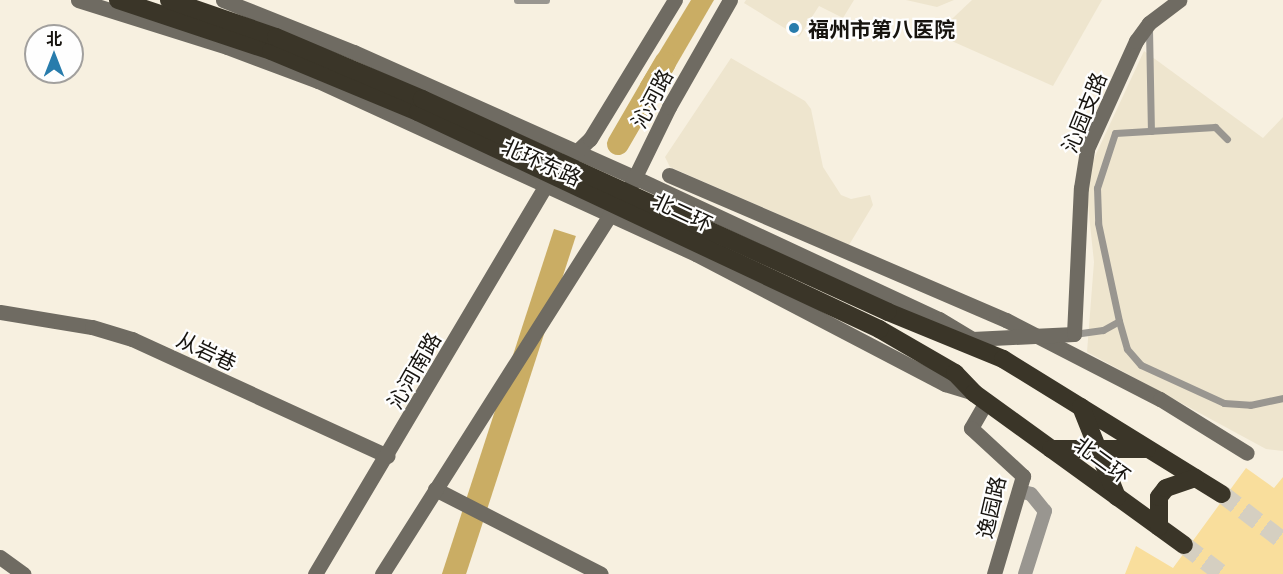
<!DOCTYPE html>
<meta charset="utf-8">
<style>
body{margin:0}
#map{position:relative;width:1283px;height:574px;overflow:hidden;background:#f7f0e0;font-family:Georgia,"Noto Sans SC",serif}
div>[style]{position:absolute}
[style*='--x']{left:calc(var(--x)*1px);top:calc(var(--y)*1px);width:calc(var(--w)*1px);rotate:calc(var(--a)*1deg)}
.built>*{inset:0;background:#eee5ce}
.green>*{inset:0;background:#f9de9c}
.water>*{inset:0;background:#caad64;transform-origin:0 0}
.river>*{height:22px;margin:-11px;padding:0 11px;transform-origin:11px;border-radius:11px;background:#caad64}
.highway-tunnel>*{height:18px;margin-top:-9px;transform-origin:0;background:repeating-linear-gradient(90deg,#d5cfc1 0 18px,transparent 0 27px)}
.lane>*{height:7px;margin:-3.5px;padding:0 3.5px;transform-origin:3.5px;border-radius:3.5px;background:#999690}
.street>*{height:14px;margin:-7px;padding:0 7px;transform-origin:7px;border-radius:7px;background:#999690}
.secondary>*{height:15px;margin:-7.5px;padding:0 7.5px;transform-origin:7.5px;border-radius:7.5px;background:#6f6b62}
.highway>*{height:18px;margin:-9px;padding:0 9px;transform-origin:9px;border-radius:9px;background:#3a3528}
.highway-bridge>*{height:18px;margin:-9px;padding:0 9px;transform-origin:9px;border-radius:9px;background:#3a3528}
.dots>*{width:16px;height:16px;translate:-50% -50%;box-sizing:border-box;border:3px solid #fefefe;border-radius:50%}
span{translate:-50% -50%;white-space:nowrap;text-align:center;line-height:1.15;-webkit-text-stroke:4.5px #fefefe;paint-order:stroke}
.poi-label{font-size:21px;color:#17140f;font-weight:700}
.left{translate:0 -50%;text-align:left}
.street-label{font-size:21px;color:#17140f}
.north{position:absolute;left:24px;top:24px;width:60px;height:60px;box-sizing:border-box;background:#fefefe;border:2px solid #a2a09e;border-radius:50%;rotate:0deg;font-size:16px;font-weight:700;line-height:24px;text-align:center;color:#17140f}
.north::after{content:'';display:block;margin:auto;width:21px;height:27px;background:#287cac;clip-path:polygon(50% 0,100% 100%,50% 72%,0 100%)}
</style>
<div id="map">
<div class="built">
<div style="clip-path:polygon(746px 0,854px 0,843px 18px,819px 6px,799px 37px,744px 3px)"></div>
<div style="clip-path:polygon(906px 0,954px 0,937px 7px)"></div>
<div style="clip-path:polygon(972px 0,1102px 0,1053px 86px,936px 34px)"></div>
<div style="clip-path:polygon(1144px 51px,1263px 138px,1283px 117px,1283px 451px,1266px 449px,1087px 352px,1094px 262px,1088px 205px,1090px 167px)"></div>
<div style="clip-path:polygon(731px 58px,805px 101px,811px 109px,823px 167px,841px 195px,851px 199px,870px 195px,873px 205px,849px 245px,670px 167px,665px 157px)"></div>
</div>
<div class="green">
<div style="clip-path:polygon(1246px 468px,1274px 488px,1283px 477px,1283px 574px,1125px 574px,1136px 546px,1173px 568px)"></div>
</div>
<div class="water">
<div style="clip-path:polygon(691px 0,714px 0,660px 93px,640px 84px)"></div>
<div style="left:554px;top:229px;width:23px;height:405px;rotate:18deg"></div>
</div>
<div class="river">
<div style="--x:618;--y:144;--w:94;--a:-59.9"></div>
</div>
<div class="highway-tunnel">
<div style="--x:1222;--y:494;--w:77;--a:37.6"></div>
<div style="--x:1184;--y:545;--w:48;--a:37.3"></div>
</div>
<div class="lane">
<div style="--x:517;--y:0;--w:29;--a:0"></div>
<div style="--x:1149;--y:29;--w:102;--a:88.9"></div>
<div style="--x:1227;--y:139;--w:17;--a:-135"></div>
<div style="--x:1215;--y:127;--w:100;--a:176.6"></div>
<div style="--x:1115;--y:133;--w:58;--a:108.1"></div>
<div style="--x:1097;--y:188;--w:35;--a:88"></div>
<div style="--x:1098;--y:223;--w:100;--a:77.9"></div>
<div style="--x:1119;--y:321;--w:29;--a:74"></div>
<div style="--x:1127;--y:349;--w:21;--a:49"></div>
<div style="--x:1141;--y:365;--w:91;--a:24.6"></div>
<div style="--x:1224;--y:403;--w:26;--a:4"></div>
<div style="--x:1250;--y:405;--w:34;--a:-12"></div>
<div style="--x:1074;--y:334;--w:29;--a:-8"></div>
<div style="--x:1103;--y:330;--w:18;--a:-29"></div>
</div>
<div class="street">
<div style="--x:1019;--y:491;--w:12;--a:14"></div>
<div style="--x:1031;--y:494;--w:22;--a:51"></div>
<div style="--x:1045;--y:511;--w:66;--a:107.6"></div>
</div>
<div class="secondary">
<div style="--x:78;--y:0;--w:156;--a:17.5"></div>
<div style="--x:227;--y:47;--w:97;--a:20.5"></div>
<div style="--x:318;--y:81;--w:416;--a:24.6"></div>
<div style="--x:696;--y:254;--w:281;--a:27.6"></div>
<div style="--x:945;--y:384;--w:30;--a:17"></div>
<div style="--x:223;--y:0;--w:141;--a:21.7"></div>
<div style="--x:354;--y:52;--w:309;--a:24.1"></div>
<div style="--x:636;--y:178;--w:334;--a:25"></div>
<div style="--x:939;--y:319;--w:47;--a:31"></div>
<div style="--x:569;--y:159;--w:29;--a:-44"></div>
<div style="--x:590;--y:139;--w:163;--a:-58.6"></div>
<div style="--x:669;--y:175;--w:367;--a:23.3"></div>
<div style="--x:1006;--y:320;--w:173;--a:27.2"></div>
<div style="--x:1160;--y:399;--w:102;--a:31.8"></div>
<div style="--x:631;--y:185;--w:87;--a:-64"></div>
<div style="--x:669;--y:107;--w:123;--a:-60.3"></div>
<div style="--x:0;--y:312;--w:93;--a:9.3"></div>
<div style="--x:92;--y:327;--w:42;--a:16.7"></div>
<div style="--x:132;--y:339;--w:281;--a:24.6"></div>
<div style="--x:972;--y:339;--w:102;--a:-2.8"></div>
<div style="--x:1074;--y:334;--w:146;--a:-87.3"></div>
<div style="--x:1081;--y:188;--w:39;--a:-81"></div>
<div style="--x:1087;--y:149;--w:119;--a:-65.6"></div>
<div style="--x:1136;--y:41;--w:22;--a:-54"></div>
<div style="--x:1149;--y:23;--w:38;--a:-37"></div>
<div style="--x:986;--y:402;--w:30;--a:120"></div>
<div style="--x:971;--y:428;--w:71;--a:42.7"></div>
<div style="--x:1023;--y:476;--w:102;--a:106.5"></div>
<div style="--x:435;--y:489;--w:186;--a:27.1"></div>
<div style="--x:0;--y:557;--w:29;--a:36"></div>
<div style="--x:315;--y:574;--w:460;--a:-59.3"></div>
<div style="--x:382;--y:574;--w:435;--a:-57.6"></div>
</div>
<div class="highway">
<div style="--x:888;--y:312;--w:124;--a:22.2"></div>
<div style="--x:1003;--y:359;--w:257;--a:31.7"></div>
<div style="--x:879;--y:329;--w:88;--a:30.1"></div>
<div style="--x:955;--y:373;--w:28;--a:46"></div>
<div style="--x:974;--y:393;--w:259;--a:35.9"></div>
<div style="--x:1081;--y:407;--w:97;--a:68.2"></div>
<div style="--x:1051;--y:449;--w:96;--a:0"></div>
<div style="--x:1159;--y:527;--w:30;--a:-90"></div>
<div style="--x:1159;--y:497;--w:11;--a:-52"></div>
<div style="--x:1166;--y:488;--w:31;--a:-19"></div>
</div>
<div class="highway-bridge">
<div style="--x:118;--y:0;--w:161;--a:18.4"></div>
<div style="--x:271;--y:51;--w:159;--a:22.5"></div>
<div style="--x:418;--y:112;--w:510;--a:25.21"></div>
<div style="--x:169;--y:0;--w:113;--a:19.1"></div>
<div style="--x:276;--y:37;--w:159;--a:23"></div>
<div style="--x:422;--y:99;--w:512;--a:24.56"></div>
</div>
<div class="dots">
<div style="left:794px;top:28px;background:#287cac"></div>
</div>
<div class="poi-label">
<span class="left" style="left:808px;top:28px">福州市第八医院</span>
</div>
<div class="street-label">
<span style="left:651px;top:98px;rotate:-62deg">沁河路</span>
<span style="left:1083px;top:112px;rotate:-68deg">沁园支路</span>
<span style="left:542px;top:161px;rotate:24deg">北环东路</span>
<span style="left:683px;top:211px;rotate:25deg">北二环</span>
<span style="left:207px;top:350px;rotate:25deg">从岩巷</span>
<span style="left:413px;top:370px;rotate:-60deg">沁河南路</span>
<span style="left:1103px;top:459px;rotate:36deg">北二环</span>
<span style="left:990px;top:507px;rotate:-77deg">逸园路</span>
</div>
<div class="north">北</div>
</div>
